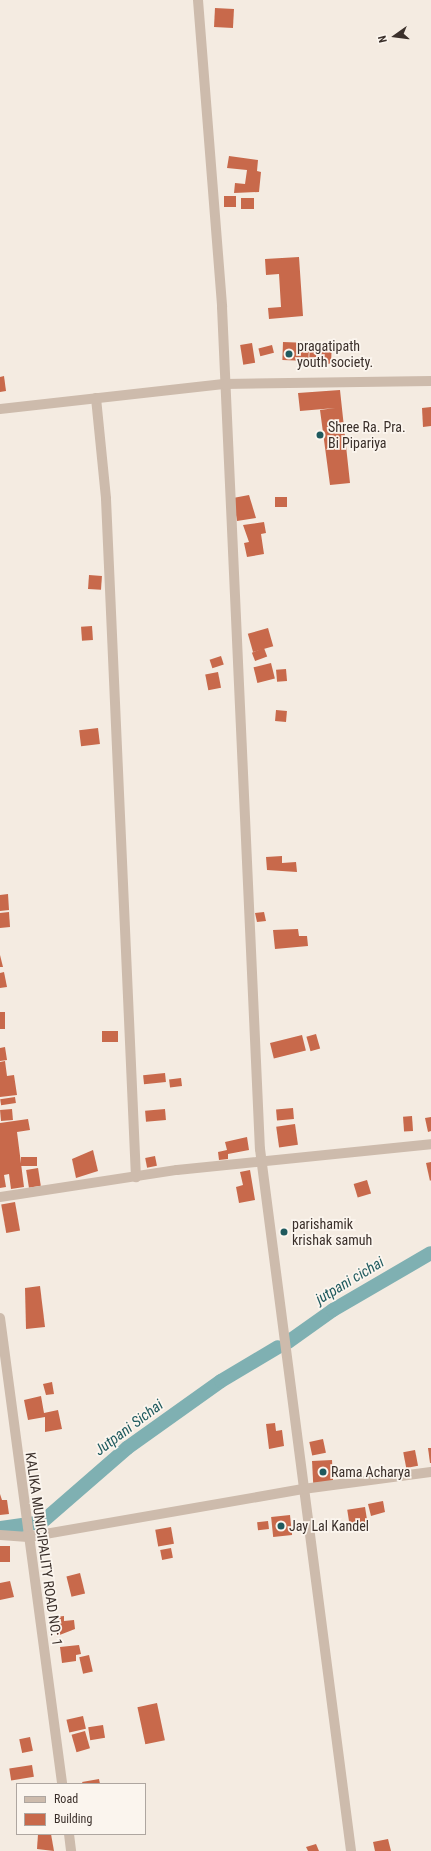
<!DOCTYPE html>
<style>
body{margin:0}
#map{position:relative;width:431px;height:1851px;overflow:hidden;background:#f4ebe1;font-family:"Roboto Condensed",sans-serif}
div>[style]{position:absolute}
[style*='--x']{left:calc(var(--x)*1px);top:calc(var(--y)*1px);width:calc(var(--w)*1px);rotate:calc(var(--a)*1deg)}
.canal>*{height:14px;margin:-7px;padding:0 7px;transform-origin:7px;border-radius:7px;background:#7fb0b2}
.building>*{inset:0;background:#c8694b;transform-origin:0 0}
.minor>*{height:10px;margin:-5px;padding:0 5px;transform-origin:5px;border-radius:5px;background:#cdbbac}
.dots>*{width:11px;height:11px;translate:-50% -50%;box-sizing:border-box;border:2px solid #fbf5ee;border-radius:50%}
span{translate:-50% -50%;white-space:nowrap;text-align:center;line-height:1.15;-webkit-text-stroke:3.5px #fbf5ee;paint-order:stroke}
.poi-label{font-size:14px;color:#3b302b}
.left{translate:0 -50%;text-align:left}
.street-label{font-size:14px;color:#3b302b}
.water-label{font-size:15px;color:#1f5a5e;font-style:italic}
.legend{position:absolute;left:16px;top:1783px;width:130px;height:52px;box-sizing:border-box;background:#fbf5ee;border:1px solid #aea6a0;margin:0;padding:5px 7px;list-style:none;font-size:12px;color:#3b302b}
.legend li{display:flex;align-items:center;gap:8px;height:20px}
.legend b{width:20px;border:1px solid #aea6a0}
.north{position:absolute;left:375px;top:16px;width:40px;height:40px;-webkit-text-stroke:3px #fbf5ee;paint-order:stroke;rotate:256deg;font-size:11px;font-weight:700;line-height:16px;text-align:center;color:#3b302b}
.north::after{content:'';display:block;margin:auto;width:14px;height:18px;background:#3b302b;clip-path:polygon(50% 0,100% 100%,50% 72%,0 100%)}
</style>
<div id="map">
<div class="canal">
<div style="--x:288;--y:1342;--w:55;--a:-35.4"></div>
<div style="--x:333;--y:1310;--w:113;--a:-30.2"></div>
<div style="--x:0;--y:1528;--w:42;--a:-8.1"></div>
<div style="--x:42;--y:1522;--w:113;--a:-41"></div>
<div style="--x:127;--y:1448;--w:115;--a:-35.5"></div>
<div style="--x:221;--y:1381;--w:66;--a:-30.8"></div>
</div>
<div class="building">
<div style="left:215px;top:8px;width:19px;height:19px;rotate:3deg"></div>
<div style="clip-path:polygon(229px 156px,258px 160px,257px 171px,261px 172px,259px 192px,234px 193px,235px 183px,245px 184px,247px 170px,227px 168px)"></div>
<div style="left:224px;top:196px;width:12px;height:11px"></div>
<div style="left:241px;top:198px;width:13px;height:11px"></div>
<div style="clip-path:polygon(299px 257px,303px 316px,269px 319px,268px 308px,281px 307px,279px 274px,266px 275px,265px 259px)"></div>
<div style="left:283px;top:342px;width:26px;height:18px;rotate:2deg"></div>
<div style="left:252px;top:343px;width:20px;height:12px;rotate:81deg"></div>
<div style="left:310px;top:343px;width:22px;height:20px;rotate:3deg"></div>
<div style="left:272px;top:345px;width:8px;height:14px;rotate:76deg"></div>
<div style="clip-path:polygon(4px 376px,6px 391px,0 392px,0 377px)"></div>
<div style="clip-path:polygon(340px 390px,350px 483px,330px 485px,320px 410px,335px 408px,300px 411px,298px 393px)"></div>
<div style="clip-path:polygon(431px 407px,431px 426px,423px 427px,422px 408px)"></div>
<div style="clip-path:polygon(249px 495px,256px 518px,237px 521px,233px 498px)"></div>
<div style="left:287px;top:497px;width:10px;height:12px;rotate:90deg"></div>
<div style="clip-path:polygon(264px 522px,266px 533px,261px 534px,264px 554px,247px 557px,244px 543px,249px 542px,243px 525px)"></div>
<div style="left:89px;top:575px;width:13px;height:14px;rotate:4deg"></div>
<div style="left:92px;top:626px;width:14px;height:11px;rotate:86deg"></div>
<div style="left:268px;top:628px;width:19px;height:21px;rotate:74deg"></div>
<div style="left:264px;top:648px;width:9px;height:13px;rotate:69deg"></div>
<div style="left:221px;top:656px;width:9px;height:12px;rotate:72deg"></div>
<div style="left:271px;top:663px;width:16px;height:18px;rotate:76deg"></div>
<div style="left:286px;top:669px;width:12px;height:10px;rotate:85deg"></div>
<div style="left:218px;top:672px;width:16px;height:13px;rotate:79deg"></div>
<div style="left:276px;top:710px;width:11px;height:11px;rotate:5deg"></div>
<div style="left:98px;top:728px;width:16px;height:19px;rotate:83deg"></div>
<div style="clip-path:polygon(282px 856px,282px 863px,296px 862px,297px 872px,267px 870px,266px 857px)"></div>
<div style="clip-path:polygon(8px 894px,9px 910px,0 911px,0 895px)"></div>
<div style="clip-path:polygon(9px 912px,10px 927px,0 928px,0 913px)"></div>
<div style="clip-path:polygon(264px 912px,266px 921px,257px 922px,255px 913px)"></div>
<div style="clip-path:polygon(298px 929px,299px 936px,307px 936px,308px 946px,275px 949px,273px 930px)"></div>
<div style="clip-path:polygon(0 955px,3px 967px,0 967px)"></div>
<div style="clip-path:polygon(4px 972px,7px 987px,0 988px,0 973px)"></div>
<div style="left:0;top:1012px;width:5px;height:17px"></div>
<div style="left:102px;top:1031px;width:16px;height:11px"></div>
<div style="left:316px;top:1034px;width:15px;height:10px;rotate:74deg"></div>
<div style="left:302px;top:1035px;width:16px;height:33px;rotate:76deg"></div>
<div style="clip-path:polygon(5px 1047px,7px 1060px,0 1061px,0 1048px)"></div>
<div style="clip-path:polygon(5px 1061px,7px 1076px,14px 1075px,17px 1095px,0 1097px,0 1062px)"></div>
<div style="left:165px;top:1073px;width:9px;height:22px;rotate:84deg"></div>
<div style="left:181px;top:1078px;width:8px;height:12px;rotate:83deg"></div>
<div style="left:15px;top:1097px;width:6px;height:15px;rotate:81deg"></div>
<div style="left:293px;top:1108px;width:11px;height:17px;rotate:85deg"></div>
<div style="left:12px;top:1109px;width:11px;height:12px;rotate:85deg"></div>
<div style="left:165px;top:1109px;width:11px;height:20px;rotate:85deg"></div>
<div style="left:412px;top:1116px;width:15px;height:9px;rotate:86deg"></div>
<div style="clip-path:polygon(431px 1117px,431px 1131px,428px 1132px,425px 1118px)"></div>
<div style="clip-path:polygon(28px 1119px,30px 1130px,17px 1132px,24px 1187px,11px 1189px,9px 1174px,4px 1175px,6px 1187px,0 1188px,0 1123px)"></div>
<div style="left:295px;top:1124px;width:21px;height:19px;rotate:82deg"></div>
<div style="clip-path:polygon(247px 1137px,249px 1150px,228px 1154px,228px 1159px,219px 1160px,218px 1152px,227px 1150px,225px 1142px)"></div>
<div style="clip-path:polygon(93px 1150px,98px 1171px,76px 1178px,72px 1159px)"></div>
<div style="left:155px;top:1156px;width:10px;height:10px;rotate:79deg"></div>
<div style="left:37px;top:1157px;width:9px;height:16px;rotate:90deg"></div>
<div style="clip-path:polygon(431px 1162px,431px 1180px,430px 1181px,426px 1163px)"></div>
<div style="left:38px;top:1168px;width:18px;height:12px;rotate:81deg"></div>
<div style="clip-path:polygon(250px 1170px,255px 1200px,239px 1203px,236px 1187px,243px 1185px,240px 1172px)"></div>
<div style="left:367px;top:1180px;width:14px;height:14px;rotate:73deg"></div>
<div style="left:15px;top:1202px;width:29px;height:14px;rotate:80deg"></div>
<div style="clip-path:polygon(287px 1229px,287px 1233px,282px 1234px,281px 1230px)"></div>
<div style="clip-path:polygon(40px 1286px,45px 1327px,26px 1329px,25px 1288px)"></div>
<div style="clip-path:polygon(52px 1382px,54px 1394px,46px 1395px,43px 1384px)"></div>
<div style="clip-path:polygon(41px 1396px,44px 1413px,58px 1410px,62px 1429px,45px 1432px,45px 1417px,28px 1420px,24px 1400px)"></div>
<div style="clip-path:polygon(275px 1423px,276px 1431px,282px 1430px,284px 1446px,269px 1449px,266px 1424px)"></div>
<div style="left:323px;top:1439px;width:14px;height:14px;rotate:78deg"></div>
<div style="clip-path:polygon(428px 1448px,431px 1448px,431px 1463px,430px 1463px)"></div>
<div style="left:415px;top:1450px;width:16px;height:12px;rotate:79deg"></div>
<div style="left:332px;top:1460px;width:22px;height:20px;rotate:87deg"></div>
<div style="clip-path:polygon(0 1494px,2px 1500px,7px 1500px,9px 1514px,0 1515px)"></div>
<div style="clip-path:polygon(383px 1501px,385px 1512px,371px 1516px,368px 1504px)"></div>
<div style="left:365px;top:1507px;width:18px;height:18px;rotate:81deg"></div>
<div style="left:290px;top:1515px;width:20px;height:19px;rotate:84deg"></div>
<div style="left:268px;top:1521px;width:8px;height:11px;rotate:83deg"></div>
<div style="left:171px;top:1527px;width:17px;height:16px;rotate:80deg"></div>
<div style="left:0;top:1546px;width:10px;height:16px"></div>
<div style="left:171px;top:1548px;width:10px;height:11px;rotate:79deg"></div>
<div style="left:80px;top:1573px;width:21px;height:14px;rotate:76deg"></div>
<div style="clip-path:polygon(10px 1581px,14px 1597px,0 1600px,0 1583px)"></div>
<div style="clip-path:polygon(64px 1616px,64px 1621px,74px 1620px,75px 1629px,57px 1636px,55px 1617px)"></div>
<div style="clip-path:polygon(79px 1645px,81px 1654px,76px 1655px,76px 1661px,62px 1663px,60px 1647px)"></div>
<div style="left:89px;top:1655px;width:17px;height:10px;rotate:77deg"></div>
<div style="left:157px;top:1703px;width:38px;height:20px;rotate:78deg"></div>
<div style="left:83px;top:1716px;width:13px;height:17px;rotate:77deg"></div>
<div style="left:103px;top:1725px;width:13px;height:15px;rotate:81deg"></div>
<div style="left:85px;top:1731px;width:18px;height:14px;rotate:74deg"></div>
<div style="left:30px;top:1737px;width:14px;height:11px;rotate:78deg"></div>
<div style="left:32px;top:1765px;width:12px;height:23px;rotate:81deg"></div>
<div style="clip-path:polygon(99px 1779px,100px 1784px,83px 1784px,82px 1782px)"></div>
<div style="clip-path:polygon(38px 1834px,51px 1834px,54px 1851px,37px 1849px)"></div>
<div style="clip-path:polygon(388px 1839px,391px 1851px,375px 1851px,373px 1842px)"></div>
<div style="clip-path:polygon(316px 1844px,319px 1851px,308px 1851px,306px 1847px)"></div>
</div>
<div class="minor">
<div style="--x:198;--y:0;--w:308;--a:85.5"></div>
<div style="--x:222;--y:307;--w:843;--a:87.42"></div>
<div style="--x:260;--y:1149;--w:708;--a:82.61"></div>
<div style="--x:96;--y:398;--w:101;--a:84.3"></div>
<div style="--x:106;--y:499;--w:679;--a:87.47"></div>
<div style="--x:0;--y:409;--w:225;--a:-6.4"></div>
<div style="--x:224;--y:384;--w:207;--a:-0.8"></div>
<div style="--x:0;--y:1197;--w:179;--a:-8.7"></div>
<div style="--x:177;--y:1170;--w:255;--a:-5.8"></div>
<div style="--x:0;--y:1318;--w:470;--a:82.4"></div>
<div style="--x:0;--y:1535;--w:28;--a:4"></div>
<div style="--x:28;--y:1537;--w:279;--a:-9.9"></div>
<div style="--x:303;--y:1489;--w:129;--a:-7.6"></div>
<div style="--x:69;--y:1834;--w:17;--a:83"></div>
</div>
<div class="dots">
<div style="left:289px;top:354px;background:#1f5a5e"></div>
<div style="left:320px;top:435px;background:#1f5a5e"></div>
<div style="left:284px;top:1232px;background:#1f5a5e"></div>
<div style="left:323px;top:1472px;background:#1f5a5e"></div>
<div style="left:281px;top:1526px;background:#1f5a5e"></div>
</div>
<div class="poi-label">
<span class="left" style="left:297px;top:354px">pragatipath<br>youth society.</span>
<span class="left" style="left:328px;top:435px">Shree Ra. Pra.<br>Bi Pipariya</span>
<span class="left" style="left:292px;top:1232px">parishamik<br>krishak samuh</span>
<span class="left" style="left:331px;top:1472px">Rama Acharya</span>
<span class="left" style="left:289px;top:1526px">Jay Lal Kandel</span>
</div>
<div class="street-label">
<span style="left:44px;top:1549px;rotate:82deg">KALIKA MUNICIPALITY ROAD NO: 1</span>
</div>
<div class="water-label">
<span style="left:350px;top:1281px;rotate:-31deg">jutpani cichai</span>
<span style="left:129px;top:1428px;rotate:-37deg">Jutpani Sichai</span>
</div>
<ul class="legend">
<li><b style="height:5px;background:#cdbbac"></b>Road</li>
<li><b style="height:11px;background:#c8694b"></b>Building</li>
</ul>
<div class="north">N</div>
</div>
